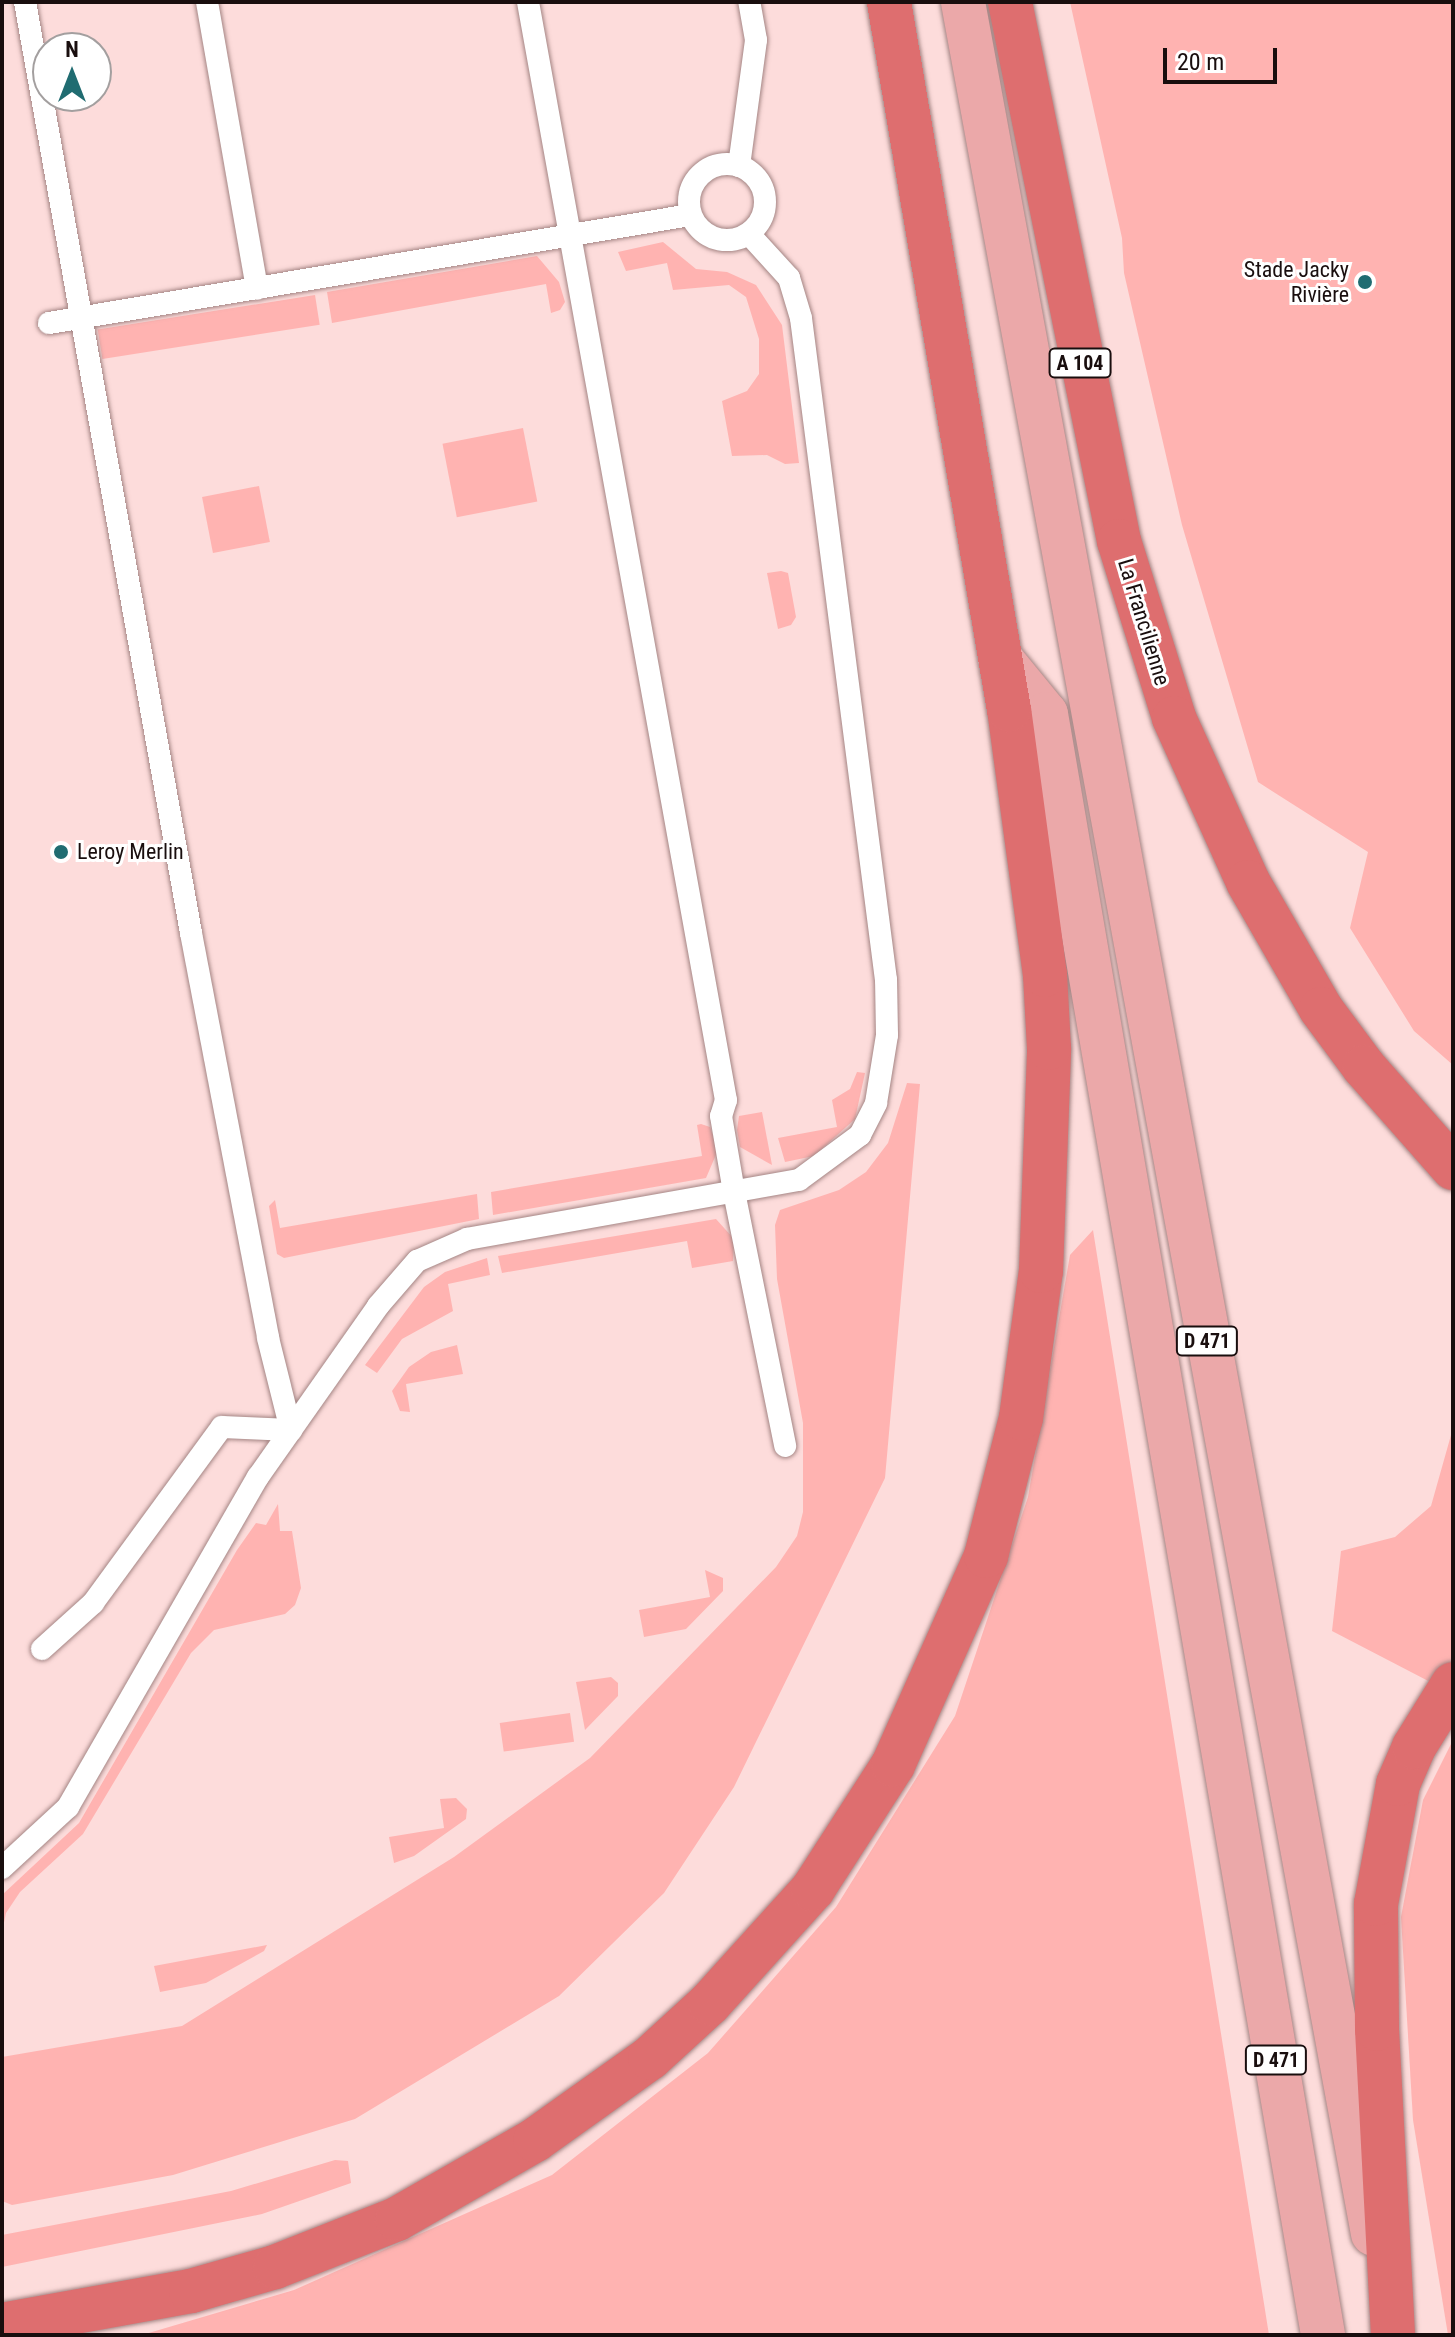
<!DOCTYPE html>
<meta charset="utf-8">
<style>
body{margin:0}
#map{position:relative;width:1455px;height:2337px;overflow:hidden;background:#fddcdb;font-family:"Roboto Condensed",sans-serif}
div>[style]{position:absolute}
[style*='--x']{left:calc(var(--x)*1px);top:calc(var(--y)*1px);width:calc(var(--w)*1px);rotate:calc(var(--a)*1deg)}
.green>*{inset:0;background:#ffb3b1;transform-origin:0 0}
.roads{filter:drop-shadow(0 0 2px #a48584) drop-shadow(0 0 2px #a48584)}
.service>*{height:22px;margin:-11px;padding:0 11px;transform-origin:11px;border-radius:11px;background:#fff}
.service>.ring{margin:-11px;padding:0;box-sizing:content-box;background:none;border:22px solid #fff;border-radius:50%}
.primary>*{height:44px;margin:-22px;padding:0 22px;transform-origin:22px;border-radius:22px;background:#eba8a9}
.motorway>*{height:44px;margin:-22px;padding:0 22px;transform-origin:22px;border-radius:22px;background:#de6e6f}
.dots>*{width:22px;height:22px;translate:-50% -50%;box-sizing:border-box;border:4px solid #fff;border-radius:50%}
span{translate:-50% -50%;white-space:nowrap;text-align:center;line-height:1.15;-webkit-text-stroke:6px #fff;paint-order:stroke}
.shield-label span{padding:2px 6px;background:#fff;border:2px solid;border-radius:6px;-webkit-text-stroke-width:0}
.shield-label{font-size:20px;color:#190e0e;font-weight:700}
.poi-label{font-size:22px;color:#190e0e}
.right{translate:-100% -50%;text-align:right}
.left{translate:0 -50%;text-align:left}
.street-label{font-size:22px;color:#190e0e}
.frame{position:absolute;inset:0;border:4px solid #190e0e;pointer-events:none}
.north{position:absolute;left:32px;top:32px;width:80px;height:80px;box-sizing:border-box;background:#fff;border:2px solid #a39f9f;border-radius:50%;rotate:0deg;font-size:22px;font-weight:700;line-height:32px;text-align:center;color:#190e0e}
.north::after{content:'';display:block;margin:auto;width:28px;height:36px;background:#206c71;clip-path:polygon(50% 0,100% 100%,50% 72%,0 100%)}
.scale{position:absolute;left:1163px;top:48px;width:114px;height:36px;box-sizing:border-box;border:4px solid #190e0e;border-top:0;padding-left:10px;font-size:24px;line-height:28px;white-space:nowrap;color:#190e0e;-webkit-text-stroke:6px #fff;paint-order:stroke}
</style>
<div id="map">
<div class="green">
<div style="clip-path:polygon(1070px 2px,1453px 2px,1453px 1065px,1414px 1031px,1350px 928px,1368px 852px,1258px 782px,1182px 525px,1124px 273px,1122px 238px)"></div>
<div style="clip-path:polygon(663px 242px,696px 269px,727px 272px,756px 285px,782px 325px,799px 463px,785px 464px,767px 455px,732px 456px,722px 401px,747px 391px,759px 374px,759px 339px,746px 297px,729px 285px,673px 290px,667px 263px,626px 271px,618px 252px)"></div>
<div style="clip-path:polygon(537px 256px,559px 282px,565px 302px,560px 310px,551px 313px,546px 284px,332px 323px,327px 292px)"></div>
<div style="left:315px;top:295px;width:30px;height:220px;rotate:81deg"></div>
<div style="left:523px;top:428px;width:75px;height:82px;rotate:79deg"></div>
<div style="left:259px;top:486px;width:57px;height:58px;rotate:79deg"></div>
<div style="clip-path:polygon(781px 571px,788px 573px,796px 617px,791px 625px,778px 629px,767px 573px)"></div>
<div style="clip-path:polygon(857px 1072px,865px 1073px,855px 1119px,814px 1156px,785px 1162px,778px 1138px,837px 1127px,832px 1100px,850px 1089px)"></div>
<div style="clip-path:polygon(907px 1083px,920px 1084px,885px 1478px,734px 1787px,664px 1893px,559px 1996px,355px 2119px,173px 2175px,12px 2205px,2px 2201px,2px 2057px,182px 2026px,454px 1857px,590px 1758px,776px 1567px,797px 1536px,803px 1512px,803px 1423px,777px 1279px,775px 1225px,780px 1210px,839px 1190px,866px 1172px,888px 1143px)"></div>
<div style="clip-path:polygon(762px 1112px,772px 1165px,740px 1147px,737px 1130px,739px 1116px)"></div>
<div style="clip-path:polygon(701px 1124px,710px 1127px,718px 1150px,706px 1178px,493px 1215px,491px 1192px,702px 1156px,697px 1125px)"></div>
<div style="clip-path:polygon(477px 1194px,479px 1219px,284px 1258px,277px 1254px,269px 1206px,275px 1200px,280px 1228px)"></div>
<div style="clip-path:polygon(716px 1219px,734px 1239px,733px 1261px,692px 1268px,687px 1241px,502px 1273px,498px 1256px)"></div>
<div style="clip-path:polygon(1093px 1230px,1269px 2335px,142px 2335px,294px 2290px,552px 2175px,708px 2053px,836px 1907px,955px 1716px,1028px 1497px,1070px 1255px)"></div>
<div style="clip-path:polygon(487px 1258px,490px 1275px,448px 1284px,453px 1311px,402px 1339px,377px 1373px,365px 1365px,424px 1287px,445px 1272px)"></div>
<div style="clip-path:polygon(457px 1345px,463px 1374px,406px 1384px,410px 1412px,400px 1411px,392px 1391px,409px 1367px,431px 1352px)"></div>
<div style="clip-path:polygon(1453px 1428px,1453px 1667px,1436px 1685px,1332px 1631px,1341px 1551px,1395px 1537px,1431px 1506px)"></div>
<div style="clip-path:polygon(278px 1504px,280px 1531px,292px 1531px,301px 1588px,295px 1605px,285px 1614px,214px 1630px,191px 1653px,83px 1834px,20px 1892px,6px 1913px,2px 1932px,2px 1895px,79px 1823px,237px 1550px,256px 1523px,266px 1525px)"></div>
<div style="clip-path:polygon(705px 1570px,723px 1578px,723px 1591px,686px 1629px,644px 1637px,639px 1610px,710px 1597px)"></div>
<div style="clip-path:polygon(611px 1677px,618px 1683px,618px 1696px,585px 1730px,576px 1682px)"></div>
<div style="left:570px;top:1713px;width:29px;height:71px;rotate:82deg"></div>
<div style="clip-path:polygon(1453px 1740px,1453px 2335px,1448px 2335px,1413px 2120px,1401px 1917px,1423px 1800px)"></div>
<div style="clip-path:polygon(456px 1798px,467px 1809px,466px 1819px,414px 1856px,394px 1863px,389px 1837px,444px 1828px,440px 1799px)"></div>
<div style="clip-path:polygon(267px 1945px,264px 1951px,206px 1983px,160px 1992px,154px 1966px)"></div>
<div style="clip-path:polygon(335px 2160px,348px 2161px,351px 2183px,262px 2214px,2px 2267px,2px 2235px,231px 2191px)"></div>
</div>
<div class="roads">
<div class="service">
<div style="--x:25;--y:2;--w:946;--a:79.89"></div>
<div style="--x:191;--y:933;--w:412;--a:79.2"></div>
<div style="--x:268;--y:1338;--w:95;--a:76"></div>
<div style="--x:207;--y:2;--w:291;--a:80.1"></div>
<div style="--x:528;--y:2;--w:1116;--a:79.78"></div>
<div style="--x:726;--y:1100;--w:17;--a:107"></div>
<div style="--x:721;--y:1116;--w:77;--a:80.3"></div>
<div style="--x:734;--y:1192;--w:259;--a:78.6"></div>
<div class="ring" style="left:689px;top:164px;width:54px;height:54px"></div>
<div style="--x:739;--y:166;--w:127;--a:-82.3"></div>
<div style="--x:756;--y:40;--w:39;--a:-100"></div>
<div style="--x:49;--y:323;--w:650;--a:-9.56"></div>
<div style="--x:42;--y:1649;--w:69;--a:-42"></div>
<div style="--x:93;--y:1603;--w:218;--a:-53.8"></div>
<div style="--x:222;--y:1427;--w:69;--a:2.5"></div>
<div style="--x:2;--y:1868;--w:90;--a:-42.7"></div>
<div style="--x:68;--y:1807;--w:381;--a:-60.1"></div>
<div style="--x:258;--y:1477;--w:209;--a:-54.9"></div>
<div style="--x:378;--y:1306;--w:60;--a:-49.1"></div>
<div style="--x:417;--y:1261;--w:55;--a:-23.7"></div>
<div style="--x:467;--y:1239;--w:337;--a:-10.1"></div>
<div style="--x:799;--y:1180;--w:76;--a:-36.4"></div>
<div style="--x:860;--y:1135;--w:36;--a:-63"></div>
<div style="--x:876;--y:1103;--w:69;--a:-80.8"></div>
<div style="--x:887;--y:1035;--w:55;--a:-91"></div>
<div style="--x:886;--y:980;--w:667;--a:-97.32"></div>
<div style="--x:801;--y:318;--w:42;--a:-106.7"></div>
<div style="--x:789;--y:278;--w:59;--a:-132.3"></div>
</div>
<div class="primary">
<div style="--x:963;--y:2;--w:2269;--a:79.59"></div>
<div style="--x:1000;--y:658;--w:72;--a:50.6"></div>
<div style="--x:1046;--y:714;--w:1644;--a:80.3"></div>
</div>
<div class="motorway">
<div style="--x:1010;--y:2;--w:550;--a:78.57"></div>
<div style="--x:1119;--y:541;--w:185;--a:72.7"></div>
<div style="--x:1174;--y:718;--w:180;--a:65.7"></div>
<div style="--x:1248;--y:882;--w:146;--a:60.1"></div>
<div style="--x:1321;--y:1009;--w:72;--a:53.4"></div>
<div style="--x:1364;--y:1067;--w:135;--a:48.6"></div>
<div style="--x:2;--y:2325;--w:192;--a:-10.2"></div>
<div style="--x:191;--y:2291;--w:87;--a:-15.9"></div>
<div style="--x:275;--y:2267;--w:131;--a:-21.5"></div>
<div style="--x:397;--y:2219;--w:159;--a:-29.8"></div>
<div style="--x:535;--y:2140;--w:141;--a:-35.5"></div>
<div style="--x:650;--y:2058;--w:81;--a:-42.5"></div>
<div style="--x:710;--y:2003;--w:154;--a:-47.9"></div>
<div style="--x:813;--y:1889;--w:148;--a:-57.2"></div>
<div style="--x:893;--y:1765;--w:229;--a:-66"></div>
<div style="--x:986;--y:1556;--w:142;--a:-75.8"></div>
<div style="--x:1021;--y:1418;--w:148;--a:-82.3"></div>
<div style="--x:1041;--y:1271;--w:223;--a:-87.9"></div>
<div style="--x:1049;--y:1048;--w:73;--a:-93.1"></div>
<div style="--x:1045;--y:975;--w:267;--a:-97.7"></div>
<div style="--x:1009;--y:710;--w:718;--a:-99.62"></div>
<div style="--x:1393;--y:2335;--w:306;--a:-93"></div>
<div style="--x:1377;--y:2029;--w:125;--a:-90.5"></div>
<div style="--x:1376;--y:1904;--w:122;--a:-79.6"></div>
<div style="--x:1398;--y:1784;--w:40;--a:-66.6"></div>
<div style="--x:1414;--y:1747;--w:74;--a:-58.2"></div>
</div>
</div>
<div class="dots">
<div style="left:1365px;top:282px;background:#206c71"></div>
<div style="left:61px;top:852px;background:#206c71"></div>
</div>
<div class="shield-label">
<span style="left:1080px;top:363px">A 104</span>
<span style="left:1207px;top:1341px">D 471</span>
<span style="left:1276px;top:2060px">D 471</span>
</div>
<div class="poi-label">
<span class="right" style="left:1349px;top:282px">Stade Jacky<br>Rivière</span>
<span class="left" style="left:77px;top:852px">Leroy Merlin</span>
</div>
<div class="street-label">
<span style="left:1144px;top:622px;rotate:73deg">La Francilienne</span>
</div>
<div class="frame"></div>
<div class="north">N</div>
<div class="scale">20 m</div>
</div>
